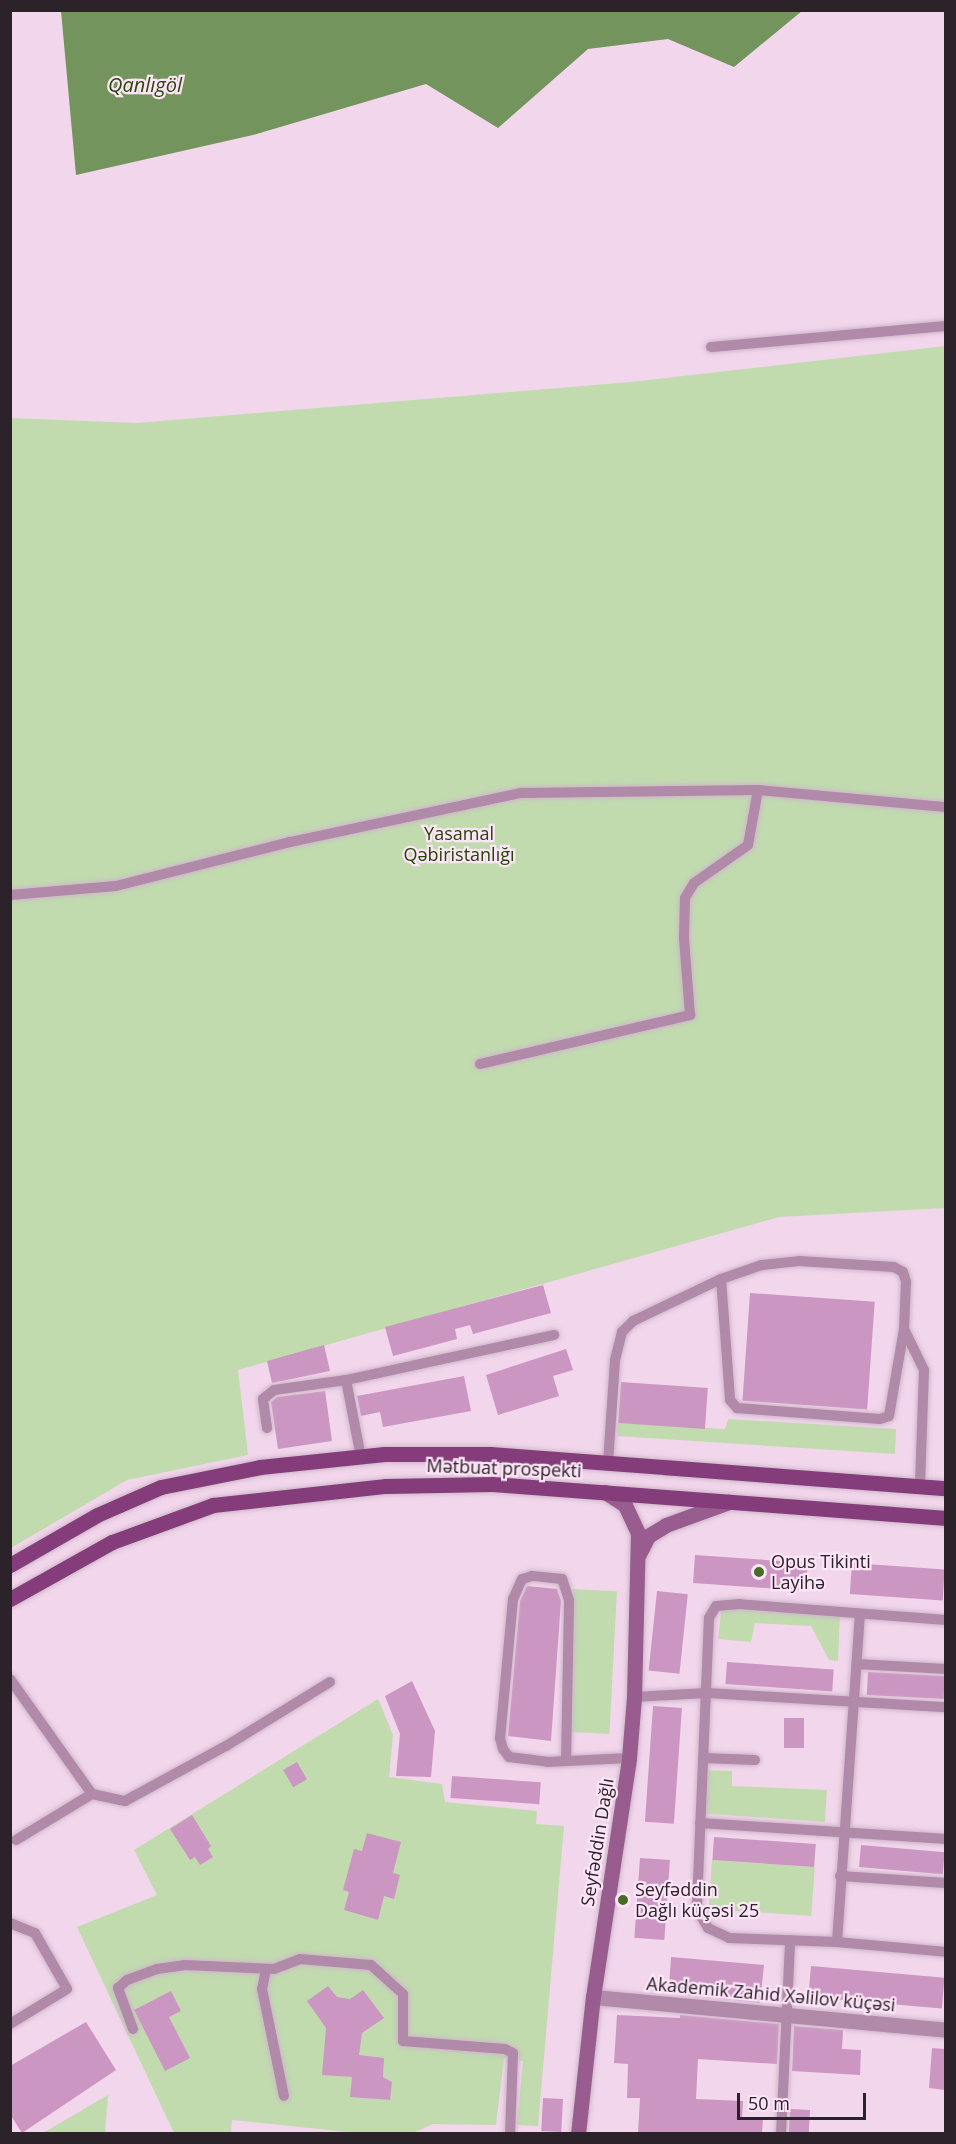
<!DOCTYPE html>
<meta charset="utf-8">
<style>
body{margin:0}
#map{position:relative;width:956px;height:2144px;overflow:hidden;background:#f2d6ec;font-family:"Open Sans",sans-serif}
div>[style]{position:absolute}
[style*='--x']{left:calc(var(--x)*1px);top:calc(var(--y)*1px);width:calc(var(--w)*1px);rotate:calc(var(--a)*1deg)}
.green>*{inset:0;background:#c1dbaf;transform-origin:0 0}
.water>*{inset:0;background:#73945c}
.building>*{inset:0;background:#cc96c2;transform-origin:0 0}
.roads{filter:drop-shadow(0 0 2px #ceb6c9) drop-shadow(0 0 2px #ceb6c9)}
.lane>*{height:10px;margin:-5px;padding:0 5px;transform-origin:5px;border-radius:5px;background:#b189a9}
.street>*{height:15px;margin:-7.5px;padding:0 7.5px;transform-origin:7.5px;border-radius:7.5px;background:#b189a9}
.secondary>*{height:15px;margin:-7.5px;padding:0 7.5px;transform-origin:7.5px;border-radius:7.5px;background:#985d8e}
.primary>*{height:15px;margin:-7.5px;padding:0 7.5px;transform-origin:7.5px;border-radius:7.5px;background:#843d7a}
.dots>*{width:16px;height:16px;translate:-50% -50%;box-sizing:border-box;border:3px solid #fce5f7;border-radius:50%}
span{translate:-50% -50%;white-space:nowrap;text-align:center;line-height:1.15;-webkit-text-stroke:4.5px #fce5f7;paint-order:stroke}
.park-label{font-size:18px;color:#254405}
.street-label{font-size:18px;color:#2c222a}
.poi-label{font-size:18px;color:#2c222a}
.left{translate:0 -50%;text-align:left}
.water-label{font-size:20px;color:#284709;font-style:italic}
.frame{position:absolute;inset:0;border:12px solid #2c222a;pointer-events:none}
.scale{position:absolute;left:737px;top:2093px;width:129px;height:27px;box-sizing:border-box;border:3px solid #2c222a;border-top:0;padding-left:8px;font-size:18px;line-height:21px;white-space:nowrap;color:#2c222a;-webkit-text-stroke:4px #fce5f7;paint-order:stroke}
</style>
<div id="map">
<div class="green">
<div style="clip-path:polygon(945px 346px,945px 1208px,779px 1217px,238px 1370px,248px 1455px,127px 1480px,11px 1548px,11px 418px,137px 423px,631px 382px)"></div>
<div style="clip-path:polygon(728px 1419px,896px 1429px,895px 1454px,617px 1436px,618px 1423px,725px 1429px)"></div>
<div style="left:573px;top:1589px;width:44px;height:143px;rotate:3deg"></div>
<div style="clip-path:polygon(722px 1605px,840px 1612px,838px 1661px,829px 1660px,811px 1626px,755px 1623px,751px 1642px,718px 1639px)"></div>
<div style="clip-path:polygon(378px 1699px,393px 1735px,389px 1777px,442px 1784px,445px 1802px,537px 1811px,536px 1824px,564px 1826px,538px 2126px,517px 2125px,523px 2061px,504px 2058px,496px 2125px,433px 2124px,413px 2133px,367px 2134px,232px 2120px,231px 2133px,174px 2133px,77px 1927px,157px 1895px,134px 1850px)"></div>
<div style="clip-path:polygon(699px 1770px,732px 1771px,732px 1786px,827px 1790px,825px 1822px,697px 1813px)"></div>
<div style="left:712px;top:1860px;width:103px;height:49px;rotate:4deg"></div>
<div style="clip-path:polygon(108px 2095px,105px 2133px,43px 2133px)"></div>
</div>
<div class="water">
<div style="clip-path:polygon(61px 11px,61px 10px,802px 11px,734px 67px,668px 39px,588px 49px,498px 128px,426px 84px,253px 135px,76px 175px)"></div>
</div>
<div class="building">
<div style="clip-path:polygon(543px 1285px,551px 1313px,473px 1334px,470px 1325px,455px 1329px,457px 1339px,393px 1356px,385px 1327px)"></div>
<div style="left:750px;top:1293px;width:125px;height:108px;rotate:4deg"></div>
<div style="clip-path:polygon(324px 1345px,330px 1371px,272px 1383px,267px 1361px)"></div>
<div style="clip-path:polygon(566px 1349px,573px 1370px,553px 1376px,559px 1396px,498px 1415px,486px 1375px)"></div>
<div style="clip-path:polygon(464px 1376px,471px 1411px,383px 1427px,380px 1412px,361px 1416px,357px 1396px)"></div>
<div style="left:621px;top:1382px;width:87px;height:41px;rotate:4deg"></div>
<div style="clip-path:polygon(325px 1391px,332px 1441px,278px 1449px,271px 1402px,277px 1397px)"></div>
<div style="left:695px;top:1555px;width:113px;height:28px;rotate:4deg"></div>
<div style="left:852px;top:1563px;width:93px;height:31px;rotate:4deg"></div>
<div style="clip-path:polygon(527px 1586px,557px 1589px,561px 1601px,551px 1741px,508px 1736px,520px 1601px)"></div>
<div style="left:657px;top:1591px;width:31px;height:80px;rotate:6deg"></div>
<div style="left:727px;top:1662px;width:107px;height:22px;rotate:4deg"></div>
<div style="left:868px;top:1672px;width:77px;height:23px;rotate:3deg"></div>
<div style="clip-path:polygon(412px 1681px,435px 1731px,431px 1777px,396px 1776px,400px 1734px,385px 1696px)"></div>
<div style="left:653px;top:1706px;width:29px;height:116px;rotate:4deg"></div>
<div style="left:784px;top:1718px;width:20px;height:30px"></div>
<div style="left:297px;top:1762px;width:20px;height:16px;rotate:60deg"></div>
<div style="left:452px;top:1776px;width:89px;height:22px;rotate:4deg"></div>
<div style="clip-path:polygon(192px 1815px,211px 1846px,208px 1849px,213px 1857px,200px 1865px,195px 1857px,190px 1860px,170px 1829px)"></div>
<div style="clip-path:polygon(367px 1833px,401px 1842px,393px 1873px,400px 1875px,394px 1899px,384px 1896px,378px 1920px,344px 1910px,349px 1892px,343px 1890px,354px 1849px,362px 1851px)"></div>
<div style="left:714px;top:1837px;width:102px;height:23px;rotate:4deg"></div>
<div style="left:861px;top:1845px;width:84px;height:22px;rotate:5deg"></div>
<div style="left:640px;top:1858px;width:30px;height:80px;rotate:4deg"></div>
<div style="clip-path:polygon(671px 1957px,764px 1965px,760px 2003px,682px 1995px,682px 1989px,669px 1988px)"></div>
<div style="left:811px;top:1966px;width:134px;height:31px;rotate:5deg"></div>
<div style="clip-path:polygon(328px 1986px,337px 1997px,350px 1999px,363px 1990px,384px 2018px,362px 2033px,359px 2055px,384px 2058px,383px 2077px,392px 2082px,390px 2100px,350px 2097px,352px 2077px,322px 2075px,326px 2028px,307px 2001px)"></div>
<div style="clip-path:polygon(171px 1991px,181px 2011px,169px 2017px,190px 2058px,165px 2071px,134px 2010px)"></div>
<div style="clip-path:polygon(617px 2015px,680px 2018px,680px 2015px,779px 2024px,777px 2064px,698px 2059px,696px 2099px,743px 2101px,742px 2118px,763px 2119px,762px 2133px,638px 2133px,640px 2098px,627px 2098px,628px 2064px,614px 2063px)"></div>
<div style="clip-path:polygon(86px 2022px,116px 2070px,22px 2133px,10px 2114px,10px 2066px)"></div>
<div style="clip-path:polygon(794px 2026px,843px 2030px,842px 2049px,861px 2050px,860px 2075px,792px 2071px)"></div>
<div style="clip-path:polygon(932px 2048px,945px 2049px,945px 2090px,929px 2088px)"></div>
<div style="left:543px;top:2098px;width:20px;height:33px;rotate:3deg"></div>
<div style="left:790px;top:2109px;width:20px;height:24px;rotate:3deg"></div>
</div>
<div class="roads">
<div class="lane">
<div style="--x:711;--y:347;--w:236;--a:-5.1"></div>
<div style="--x:10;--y:895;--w:106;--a:-4.9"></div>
<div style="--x:116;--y:886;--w:179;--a:-14.2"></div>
<div style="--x:290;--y:842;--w:236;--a:-12"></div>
<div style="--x:521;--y:793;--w:237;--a:-0.7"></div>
<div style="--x:758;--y:790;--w:189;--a:5.2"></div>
<div style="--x:480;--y:1064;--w:216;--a:-13.1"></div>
<div style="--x:690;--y:1015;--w:77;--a:-94.5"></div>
<div style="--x:684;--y:938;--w:40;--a:-88.6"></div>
<div style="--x:685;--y:898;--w:17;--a:-59"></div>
<div style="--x:694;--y:883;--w:66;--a:-35.1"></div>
<div style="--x:748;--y:845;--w:56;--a:-79.7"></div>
<div style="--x:721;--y:1279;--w:121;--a:85.7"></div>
<div style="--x:730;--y:1400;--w:11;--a:49"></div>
<div style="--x:737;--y:1408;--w:143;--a:4.4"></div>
<div style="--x:880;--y:1419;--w:9;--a:-18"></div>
<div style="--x:889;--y:1416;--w:88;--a:-80.2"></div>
<div style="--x:346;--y:1380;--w:78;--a:79"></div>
<div style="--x:267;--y:1428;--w:29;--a:-98"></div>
<div style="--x:263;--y:1399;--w:14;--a:-39"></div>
<div style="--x:274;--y:1390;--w:73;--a:-7.9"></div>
<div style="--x:346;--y:1380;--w:213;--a:-12.2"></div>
<div style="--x:608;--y:1463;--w:103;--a:-86.1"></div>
<div style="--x:615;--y:1360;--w:29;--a:-76"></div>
<div style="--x:622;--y:1332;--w:16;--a:-45"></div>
<div style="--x:633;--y:1321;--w:98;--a:-25.5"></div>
<div style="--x:721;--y:1279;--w:43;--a:-18.9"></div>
<div style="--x:762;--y:1265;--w:37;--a:-6"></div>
<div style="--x:799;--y:1261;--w:95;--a:3.6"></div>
<div style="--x:894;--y:1267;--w:10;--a:29"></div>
<div style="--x:903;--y:1272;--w:10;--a:73"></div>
<div style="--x:906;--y:1282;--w:47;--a:92.4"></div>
<div style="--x:904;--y:1329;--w:46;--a:64"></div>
<div style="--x:924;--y:1370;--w:116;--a:92"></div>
<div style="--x:946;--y:1620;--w:207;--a:-175.6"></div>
<div style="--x:740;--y:1604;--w:24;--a:175"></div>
<div style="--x:716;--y:1606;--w:14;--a:120"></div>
<div style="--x:709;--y:1618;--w:291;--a:92.4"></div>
<div style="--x:697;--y:1909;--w:22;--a:60"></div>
<div style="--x:708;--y:1928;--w:23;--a:25"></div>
<div style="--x:729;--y:1938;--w:108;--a:2.1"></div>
<div style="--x:837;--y:1942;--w:109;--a:5.2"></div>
<div style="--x:857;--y:1664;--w:89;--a:3.2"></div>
<div style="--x:10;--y:1679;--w:141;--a:54.5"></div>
<div style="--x:92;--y:1794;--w:34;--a:12"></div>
<div style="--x:125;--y:1801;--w:115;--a:-28.6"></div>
<div style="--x:226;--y:1746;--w:122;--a:-31.6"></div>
<div style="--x:634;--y:1697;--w:73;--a:-3.1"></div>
<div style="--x:707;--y:1693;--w:239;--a:3.4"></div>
<div style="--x:703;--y:1758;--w:52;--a:2.2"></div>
<div style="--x:566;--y:1761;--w:161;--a:-88.9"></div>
<div style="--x:569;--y:1600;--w:22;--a:-108"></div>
<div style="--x:562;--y:1579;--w:30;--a:-174"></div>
<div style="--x:532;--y:1576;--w:10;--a:163"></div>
<div style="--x:522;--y:1579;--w:22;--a:114"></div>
<div style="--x:513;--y:1599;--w:140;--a:95.3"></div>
<div style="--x:500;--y:1738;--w:11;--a:75"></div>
<div style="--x:503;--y:1749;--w:10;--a:53"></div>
<div style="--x:509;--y:1757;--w:38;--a:7"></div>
<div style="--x:547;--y:1762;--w:82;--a:-2.8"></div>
<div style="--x:700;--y:1823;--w:247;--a:3.7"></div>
<div style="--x:16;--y:1840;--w:89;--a:-31.2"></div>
<div style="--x:840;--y:1876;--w:106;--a:3.8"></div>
<div style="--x:10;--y:1923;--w:27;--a:22"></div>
<div style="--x:35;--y:1933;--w:64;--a:60.3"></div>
<div style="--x:67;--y:1989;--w:67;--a:148.4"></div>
<div style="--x:837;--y:1942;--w:327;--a:-86"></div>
<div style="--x:266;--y:1969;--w:20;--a:101"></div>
<div style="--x:262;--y:1989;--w:109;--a:78.4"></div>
<div style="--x:133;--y:2029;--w:44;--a:-110.1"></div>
<div style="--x:118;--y:1988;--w:12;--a:-42"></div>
<div style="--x:127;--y:1980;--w:32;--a:-20"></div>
<div style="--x:157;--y:1969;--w:27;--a:-8"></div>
<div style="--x:184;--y:1965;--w:90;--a:2.5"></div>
<div style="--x:274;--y:1969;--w:28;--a:-21"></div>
<div style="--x:300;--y:1959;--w:71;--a:4.8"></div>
<div style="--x:371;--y:1965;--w:43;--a:42.2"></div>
<div style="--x:403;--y:1994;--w:47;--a:90"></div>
<div style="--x:403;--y:2041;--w:102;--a:4.5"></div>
<div style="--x:505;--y:2049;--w:9;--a:27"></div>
<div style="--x:513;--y:2053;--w:81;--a:92.1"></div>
<div style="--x:781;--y:2134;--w:194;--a:-87.3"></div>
</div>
<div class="street">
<div style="--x:593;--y:1997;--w:355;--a:5.3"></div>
</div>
<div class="secondary">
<div style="--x:639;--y:1554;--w:20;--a:-63"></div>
<div style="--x:648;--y:1536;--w:21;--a:-31"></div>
<div style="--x:666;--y:1525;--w:67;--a:-20.1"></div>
<div style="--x:578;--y:2134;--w:138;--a:-83.8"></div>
<div style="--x:593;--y:1997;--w:242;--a:-81.4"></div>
<div style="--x:629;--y:1758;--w:61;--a:-85.3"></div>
<div style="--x:634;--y:1697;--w:164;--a:-88.6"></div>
<div style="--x:638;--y:1533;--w:31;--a:-115"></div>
<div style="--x:625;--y:1505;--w:24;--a:-147"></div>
</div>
<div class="primary">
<div style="--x:10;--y:1565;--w:100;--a:-29.9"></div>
<div style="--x:97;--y:1515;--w:70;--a:-23.6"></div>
<div style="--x:161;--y:1487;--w:101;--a:-11.4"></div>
<div style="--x:260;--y:1467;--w:125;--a:-6"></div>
<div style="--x:384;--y:1454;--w:106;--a:0"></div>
<div style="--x:490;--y:1454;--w:457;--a:4.3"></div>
<div style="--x:10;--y:1599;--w:117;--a:-29.2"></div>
<div style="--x:112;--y:1542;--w:108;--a:-20.1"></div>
<div style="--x:213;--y:1505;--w:174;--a:-6.3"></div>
<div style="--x:386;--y:1486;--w:107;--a:-1.1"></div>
<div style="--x:493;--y:1484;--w:454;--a:4.3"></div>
</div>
</div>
<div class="dots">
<div style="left:759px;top:1572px;background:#466c26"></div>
<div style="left:623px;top:1900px;background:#466c26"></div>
</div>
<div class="park-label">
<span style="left:459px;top:844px">Yasamal<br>Qəbiristanlığı</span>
</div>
<div class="street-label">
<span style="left:504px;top:1468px;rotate:2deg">Mətbuat prospekti</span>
<span style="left:597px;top:1842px;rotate:-81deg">Seyfəddin Dağlı</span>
<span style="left:771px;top:1994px;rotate:5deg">Akademik Zahid Xəlilov küçəsi</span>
</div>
<div class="poi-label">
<span class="left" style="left:771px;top:1572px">Opus Tikinti<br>Layihə</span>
<span class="left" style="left:635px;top:1900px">Seyfəddin<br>Dağlı küçəsi 25</span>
</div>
<div class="water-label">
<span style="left:145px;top:84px">Qanlıgöl</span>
</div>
<div class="frame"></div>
<div class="scale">50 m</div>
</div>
